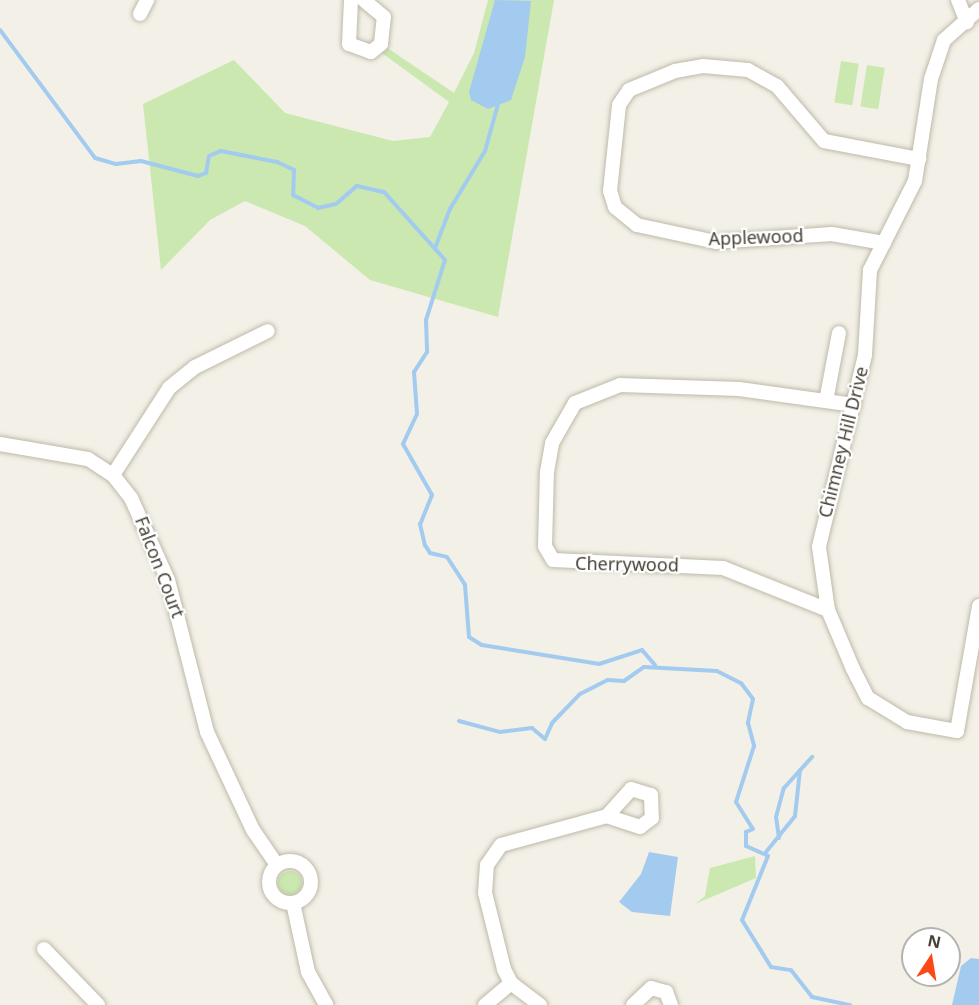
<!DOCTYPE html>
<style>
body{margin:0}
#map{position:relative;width:979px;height:1005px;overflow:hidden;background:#f3f0e7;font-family:"Noto Sans",sans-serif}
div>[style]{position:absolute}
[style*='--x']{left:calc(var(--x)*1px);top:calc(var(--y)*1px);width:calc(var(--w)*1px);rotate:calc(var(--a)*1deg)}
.green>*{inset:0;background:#cae8af;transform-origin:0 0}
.round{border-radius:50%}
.water>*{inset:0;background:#a3cbf0}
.stream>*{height:4px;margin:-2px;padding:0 2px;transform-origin:2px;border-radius:2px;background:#a3cbf0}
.roads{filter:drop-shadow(0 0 2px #bfb9a9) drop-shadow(0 0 2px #bfb9a9)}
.minor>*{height:14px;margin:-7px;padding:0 7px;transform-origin:7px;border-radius:7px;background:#fff}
.minor>.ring{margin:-7px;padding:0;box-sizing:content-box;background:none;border:14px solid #fff;border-radius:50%}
span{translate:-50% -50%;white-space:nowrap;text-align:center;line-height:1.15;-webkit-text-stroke:4.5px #fff;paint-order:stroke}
.street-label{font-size:18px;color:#464136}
.north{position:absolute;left:901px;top:927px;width:60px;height:60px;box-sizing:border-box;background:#fff;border:2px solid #b5b3af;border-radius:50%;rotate:12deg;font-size:16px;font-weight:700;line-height:24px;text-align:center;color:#464136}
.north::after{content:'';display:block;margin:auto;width:21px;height:27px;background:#fb4816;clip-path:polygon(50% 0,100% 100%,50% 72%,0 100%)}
</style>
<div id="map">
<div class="green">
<div style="clip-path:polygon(488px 0,554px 0,498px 317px,370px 280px,305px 226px,245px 201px,210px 220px,161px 270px,143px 104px,234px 60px,285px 113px,393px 141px,430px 137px,449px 102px,382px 53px,386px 47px,454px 93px,474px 53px)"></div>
<div style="left:841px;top:61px;width:18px;height:42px;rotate:9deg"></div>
<div style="left:867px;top:65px;width:18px;height:42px;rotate:9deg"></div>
<div style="clip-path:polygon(755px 856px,756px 878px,695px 904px,705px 896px,710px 868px)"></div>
<div class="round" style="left:278px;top:871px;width:24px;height:24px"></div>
</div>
<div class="water">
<div style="clip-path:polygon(495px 0,531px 1px,525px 57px,511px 100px,488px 109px,471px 100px,469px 92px)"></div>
<div style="clip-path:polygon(649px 852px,678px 857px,670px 916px,632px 912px,619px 902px,641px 874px)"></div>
<div style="clip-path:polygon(971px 958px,979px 959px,979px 1005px,952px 1005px,961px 966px)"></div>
</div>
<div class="stream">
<div style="--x:0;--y:30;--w:159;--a:53.4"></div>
<div style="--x:95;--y:158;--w:22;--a:16"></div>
<div style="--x:116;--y:164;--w:25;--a:-7"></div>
<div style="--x:141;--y:161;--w:59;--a:14.7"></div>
<div style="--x:198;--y:176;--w:9;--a:-21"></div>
<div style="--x:206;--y:173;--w:17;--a:-80"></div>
<div style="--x:209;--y:156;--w:13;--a:-23"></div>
<div style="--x:221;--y:151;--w:57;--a:11.1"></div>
<div style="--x:277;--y:162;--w:19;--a:25"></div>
<div style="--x:294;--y:170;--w:25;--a:92"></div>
<div style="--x:293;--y:195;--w:28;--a:27"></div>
<div style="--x:318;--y:208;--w:18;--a:-13"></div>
<div style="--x:336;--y:204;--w:28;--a:-41"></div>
<div style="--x:357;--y:186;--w:28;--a:13"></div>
<div style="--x:384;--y:192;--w:91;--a:48.1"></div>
<div style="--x:445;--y:260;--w:63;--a:107.6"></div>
<div style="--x:426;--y:320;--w:32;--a:88"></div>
<div style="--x:427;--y:352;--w:24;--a:123"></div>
<div style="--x:414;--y:372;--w:42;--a:85.9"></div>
<div style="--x:417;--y:414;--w:33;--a:115"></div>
<div style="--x:403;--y:444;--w:59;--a:60.4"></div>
<div style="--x:432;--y:495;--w:31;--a:112"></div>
<div style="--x:420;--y:524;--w:22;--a:77"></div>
<div style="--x:425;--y:545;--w:9;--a:58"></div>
<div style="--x:430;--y:553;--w:17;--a:13"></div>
<div style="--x:447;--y:557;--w:33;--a:57"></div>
<div style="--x:465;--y:585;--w:52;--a:85.6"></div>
<div style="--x:469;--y:637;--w:15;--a:32"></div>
<div style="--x:482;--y:645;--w:119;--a:9.2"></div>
<div style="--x:599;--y:664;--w:45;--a:-18"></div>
<div style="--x:642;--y:650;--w:20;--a:49"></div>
<div style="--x:435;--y:248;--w:42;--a:-69"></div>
<div style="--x:450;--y:209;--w:68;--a:-58.9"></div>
<div style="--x:485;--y:151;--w:49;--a:-74.5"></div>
<div style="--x:459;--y:721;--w:42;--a:15"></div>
<div style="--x:500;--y:732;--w:32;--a:-7"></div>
<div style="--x:532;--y:728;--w:17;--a:40"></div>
<div style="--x:545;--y:739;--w:17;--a:-66"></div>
<div style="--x:552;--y:723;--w:40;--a:-46"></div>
<div style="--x:580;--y:694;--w:31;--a:-27"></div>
<div style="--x:608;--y:680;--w:16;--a:4"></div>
<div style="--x:624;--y:681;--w:24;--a:-35"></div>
<div style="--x:644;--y:667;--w:73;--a:3.1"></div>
<div style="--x:717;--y:671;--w:27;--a:27"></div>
<div style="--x:741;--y:683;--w:20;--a:53"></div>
<div style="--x:753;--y:699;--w:25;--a:102"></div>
<div style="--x:748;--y:723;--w:24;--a:75"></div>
<div style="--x:754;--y:746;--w:59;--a:107.8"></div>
<div style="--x:736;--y:802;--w:32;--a:58"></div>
<div style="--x:753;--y:829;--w:8;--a:157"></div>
<div style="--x:746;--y:832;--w:14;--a:90"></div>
<div style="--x:746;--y:846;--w:24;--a:24"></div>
<div style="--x:768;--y:856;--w:69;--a:112.1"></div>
<div style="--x:742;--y:920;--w:55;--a:58.3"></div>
<div style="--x:771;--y:967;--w:20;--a:9"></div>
<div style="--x:791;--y:970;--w:34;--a:52"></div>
<div style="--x:812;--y:997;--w:39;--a:12"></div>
<div style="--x:779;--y:838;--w:21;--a:-98"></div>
<div style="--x:776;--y:817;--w:30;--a:-75"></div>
<div style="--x:784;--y:788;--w:42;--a:-47.9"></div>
<div style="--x:766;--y:852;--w:46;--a:-51.1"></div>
<div style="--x:795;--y:816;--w:46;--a:-83.8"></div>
</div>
<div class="roads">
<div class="minor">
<div style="--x:351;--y:0;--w:44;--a:92.6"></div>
<div style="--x:349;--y:44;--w:23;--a:20"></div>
<div style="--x:371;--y:52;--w:13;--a:-39"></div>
<div style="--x:381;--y:44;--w:27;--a:-84"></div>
<div style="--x:384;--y:17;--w:26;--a:-140"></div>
<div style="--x:958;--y:0;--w:24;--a:68"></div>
<div style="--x:979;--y:9;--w:47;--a:138.5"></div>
<div style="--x:944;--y:40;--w:41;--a:108.4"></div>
<div style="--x:931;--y:79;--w:103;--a:98.9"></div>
<div style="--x:915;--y:181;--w:100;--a:116.8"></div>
<div style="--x:870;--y:270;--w:85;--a:93.4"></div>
<div style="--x:865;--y:355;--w:197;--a:103.5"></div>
<div style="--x:819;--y:547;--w:64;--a:81.9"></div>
<div style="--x:828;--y:610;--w:64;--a:67"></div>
<div style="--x:853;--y:669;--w:33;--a:63"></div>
<div style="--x:868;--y:698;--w:46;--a:31.6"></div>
<div style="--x:907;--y:722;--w:51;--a:10.2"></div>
<div style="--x:957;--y:731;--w:127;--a:-80"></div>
<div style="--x:140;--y:14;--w:16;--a:-63"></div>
<div style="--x:884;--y:243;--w:53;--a:-170.2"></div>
<div style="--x:832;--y:234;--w:116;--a:176.1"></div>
<div style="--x:716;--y:242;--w:81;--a:-167.9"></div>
<div style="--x:637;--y:225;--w:28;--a:-141"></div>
<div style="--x:615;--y:207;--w:17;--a:-107"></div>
<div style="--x:610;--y:191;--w:86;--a:-84"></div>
<div style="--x:619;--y:105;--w:18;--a:-56"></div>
<div style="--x:629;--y:90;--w:50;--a:-22.4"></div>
<div style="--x:675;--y:71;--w:28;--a:-10"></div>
<div style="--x:703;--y:66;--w:45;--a:5.1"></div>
<div style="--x:748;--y:70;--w:33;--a:29"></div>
<div style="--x:777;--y:86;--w:72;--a:49.5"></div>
<div style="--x:824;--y:141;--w:97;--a:10.7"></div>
<div style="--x:826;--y:401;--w:69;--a:-79.2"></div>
<div style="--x:0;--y:444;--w:89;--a:9.7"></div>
<div style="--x:88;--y:459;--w:30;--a:33"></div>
<div style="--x:113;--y:475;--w:29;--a:52"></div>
<div style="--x:131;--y:498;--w:90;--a:65.7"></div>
<div style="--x:168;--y:580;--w:157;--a:75.6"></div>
<div style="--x:207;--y:732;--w:108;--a:64.9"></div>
<div style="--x:253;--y:830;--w:42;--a:55.6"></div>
<div style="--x:113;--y:475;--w:103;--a:-57.2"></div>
<div style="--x:169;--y:388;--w:33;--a:-39"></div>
<div style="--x:195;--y:367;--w:81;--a:-26.3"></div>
<div style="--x:828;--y:610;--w:113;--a:-158.2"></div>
<div style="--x:723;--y:568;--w:170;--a:-177.3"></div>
<div style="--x:553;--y:560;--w:16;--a:-120"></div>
<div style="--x:545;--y:546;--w:74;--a:-88.5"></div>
<div style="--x:547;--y:472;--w:29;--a:-80"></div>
<div style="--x:552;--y:443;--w:46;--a:-60.1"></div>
<div style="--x:575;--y:403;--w:48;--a:-21.8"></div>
<div style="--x:620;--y:385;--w:119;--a:1.9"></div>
<div style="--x:739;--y:389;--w:116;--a:7.9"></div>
<div class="ring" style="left:269px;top:861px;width:28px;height:28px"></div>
<div style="--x:293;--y:903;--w:71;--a:77.7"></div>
<div style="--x:308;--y:972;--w:38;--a:61"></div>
<div style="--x:44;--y:949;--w:78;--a:46"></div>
<div style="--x:485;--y:1005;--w:34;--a:-40"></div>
<div style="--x:540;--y:1005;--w:36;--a:-143"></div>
<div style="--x:511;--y:983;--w:16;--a:-117"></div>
<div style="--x:504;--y:969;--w:78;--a:-104"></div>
<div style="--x:485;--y:893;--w:28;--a:-86"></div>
<div style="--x:487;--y:865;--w:24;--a:-55"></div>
<div style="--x:501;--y:845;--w:110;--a:-15.3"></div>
<div style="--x:607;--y:816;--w:36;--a:-48"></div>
<div style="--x:631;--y:789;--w:21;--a:17"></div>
<div style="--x:651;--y:795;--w:23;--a:88"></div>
<div style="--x:652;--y:818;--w:15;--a:143"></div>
<div style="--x:640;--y:827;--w:35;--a:-162"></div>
<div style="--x:633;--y:1005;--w:25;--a:-43"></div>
<div style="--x:651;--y:988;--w:16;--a:15"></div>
<div style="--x:666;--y:992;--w:14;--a:69"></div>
</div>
</div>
<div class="street-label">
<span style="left:756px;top:237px;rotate:-2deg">Applewood</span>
<span style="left:843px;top:442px;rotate:-76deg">Chimney Hill Drive</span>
<span style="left:627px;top:564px;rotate:1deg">Cherrywood</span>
<span style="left:160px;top:567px;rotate:69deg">Falcon Court</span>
</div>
<div class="north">N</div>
</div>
